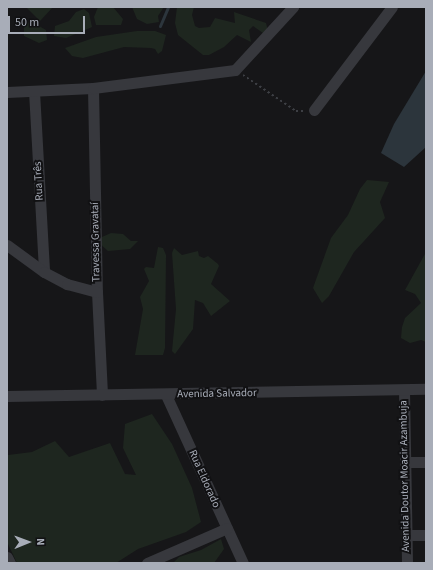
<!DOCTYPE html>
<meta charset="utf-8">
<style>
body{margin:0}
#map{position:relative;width:433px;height:570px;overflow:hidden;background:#161618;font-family:"Source Sans 3",sans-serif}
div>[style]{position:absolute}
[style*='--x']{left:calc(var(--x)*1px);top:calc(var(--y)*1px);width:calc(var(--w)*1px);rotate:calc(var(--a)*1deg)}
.green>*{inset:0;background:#1e261f}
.water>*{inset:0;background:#2c353c}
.stream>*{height:3px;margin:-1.5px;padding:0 1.5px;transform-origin:1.5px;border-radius:1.5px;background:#2c353c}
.path>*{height:2px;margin-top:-1px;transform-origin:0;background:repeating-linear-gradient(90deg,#3d3f44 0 2px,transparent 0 5px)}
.minor>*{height:11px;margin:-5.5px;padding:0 5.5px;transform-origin:5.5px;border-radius:5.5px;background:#37383d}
span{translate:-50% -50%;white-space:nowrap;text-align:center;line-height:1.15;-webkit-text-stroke:4px #111113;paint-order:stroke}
.street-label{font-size:11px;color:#a8adb8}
.frame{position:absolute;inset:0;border:8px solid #a8adb8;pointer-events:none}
.north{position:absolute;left:8px;top:522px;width:40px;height:40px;-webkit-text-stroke:3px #111113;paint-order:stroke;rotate:89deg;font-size:11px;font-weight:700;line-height:16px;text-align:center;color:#a8adb8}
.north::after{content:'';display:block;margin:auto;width:14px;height:18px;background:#a8adb8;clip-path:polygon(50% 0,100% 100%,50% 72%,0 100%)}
.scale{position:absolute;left:8px;top:16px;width:77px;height:18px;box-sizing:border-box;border:2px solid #a8adb8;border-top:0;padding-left:5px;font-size:12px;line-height:14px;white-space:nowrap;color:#a8adb8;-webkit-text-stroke:3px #111113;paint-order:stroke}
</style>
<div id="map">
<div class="green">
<div style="clip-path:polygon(26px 7px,53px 7px,40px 21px)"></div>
<div style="clip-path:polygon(98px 7px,113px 7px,123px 19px,121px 25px,96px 25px,94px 17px)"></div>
<div style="clip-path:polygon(132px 7px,164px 7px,158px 16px,159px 22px,147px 24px,137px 19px)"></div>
<div style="clip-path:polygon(177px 7px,194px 7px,192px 15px,195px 26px,199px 28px,210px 27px,215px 18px,235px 23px,234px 12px,266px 23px,268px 31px,263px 33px,253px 26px,249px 30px,251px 42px,237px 35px,224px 47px,209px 55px,203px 55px,178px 35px,175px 23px)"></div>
<div style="clip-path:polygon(84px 9px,89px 13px,92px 27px,66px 38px,54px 36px,55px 26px,69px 21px,76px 12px)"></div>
<div style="clip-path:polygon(30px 21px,46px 30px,47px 40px,39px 43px,24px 36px,24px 27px)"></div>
<div style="clip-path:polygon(137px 31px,155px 31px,166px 35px,162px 51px,158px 54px,155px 49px,151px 48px,124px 47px,83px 58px,72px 56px,65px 48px,96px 37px)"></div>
<div style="clip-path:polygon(367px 180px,389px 182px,380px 202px,385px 218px,354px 252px,329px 296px,322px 303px,313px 288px,331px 238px,348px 215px,360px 189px)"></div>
<div style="clip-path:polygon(111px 233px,123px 234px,131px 241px,138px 241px,130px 249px,108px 251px,100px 244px,102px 237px)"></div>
<div style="clip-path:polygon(158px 247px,163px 248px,166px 255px,165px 348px,163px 355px,135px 355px,143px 309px,140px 297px,149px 281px,144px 269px,146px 267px,154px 268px)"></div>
<div style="clip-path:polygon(174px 248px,182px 255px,198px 251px,199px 256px,204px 258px,208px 256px,218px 264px,219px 266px,211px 284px,230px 301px,211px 316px,203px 303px,195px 300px,193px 329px,175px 354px,172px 351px,176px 309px,172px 253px)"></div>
<div style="clip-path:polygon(426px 252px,426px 342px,421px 340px,410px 343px,401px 338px,402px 327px,405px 318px,421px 303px,415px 294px,405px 290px)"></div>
<div style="clip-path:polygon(152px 414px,172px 444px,192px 488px,201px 522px,186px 532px,138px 549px,116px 563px,17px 563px,7px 542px,8px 455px,32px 452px,55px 441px,69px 457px,110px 443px,125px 474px,136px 475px,123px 448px,125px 424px)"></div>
<div style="clip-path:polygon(221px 539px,224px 549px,214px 563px,173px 563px,179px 557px,201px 550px)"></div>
</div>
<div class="water">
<div style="clip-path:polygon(426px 71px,426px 147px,404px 167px,381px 153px,394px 124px)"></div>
</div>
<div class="stream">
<div style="--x:160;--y:26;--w:21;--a:-67"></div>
</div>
<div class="path">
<div style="--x:243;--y:75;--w:64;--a:34.2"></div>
<div style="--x:296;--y:111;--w:8;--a:0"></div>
</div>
<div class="minor">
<div style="--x:93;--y:88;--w:204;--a:88.9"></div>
<div style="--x:97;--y:292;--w:103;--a:87.2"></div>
<div style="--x:34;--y:91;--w:181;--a:86.8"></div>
<div style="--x:7;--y:92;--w:86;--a:-2.7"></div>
<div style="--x:93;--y:88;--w:143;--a:-7.2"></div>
<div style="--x:235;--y:70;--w:86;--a:-47.4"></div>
<div style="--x:314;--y:110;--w:129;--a:-52.9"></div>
<div style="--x:7;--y:245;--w:46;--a:36.1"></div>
<div style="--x:44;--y:272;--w:26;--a:28"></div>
<div style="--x:67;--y:284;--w:31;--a:15"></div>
<div style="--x:404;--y:390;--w:173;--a:89"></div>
<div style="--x:166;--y:395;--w:185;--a:65.4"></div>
<div style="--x:7;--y:396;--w:419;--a:-1"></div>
<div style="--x:405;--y:462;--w:21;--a:0"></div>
<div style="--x:407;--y:535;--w:19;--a:0"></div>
<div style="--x:7;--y:557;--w:7;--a:63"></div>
<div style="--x:147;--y:563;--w:87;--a:-23.6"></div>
</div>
<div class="street-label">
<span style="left:39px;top:181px;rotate:-93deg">Rua Três</span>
<span style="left:96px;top:242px;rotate:-91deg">Travessa Gravataí</span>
<span style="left:217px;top:394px;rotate:-1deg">Avenida Salvador</span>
<span style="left:405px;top:476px;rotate:-91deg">Avenida Doutor Moacir Azambuja</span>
<span style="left:204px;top:479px;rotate:66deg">Rua Eldorado</span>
</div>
<div class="frame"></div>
<div class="north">N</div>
<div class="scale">50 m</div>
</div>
